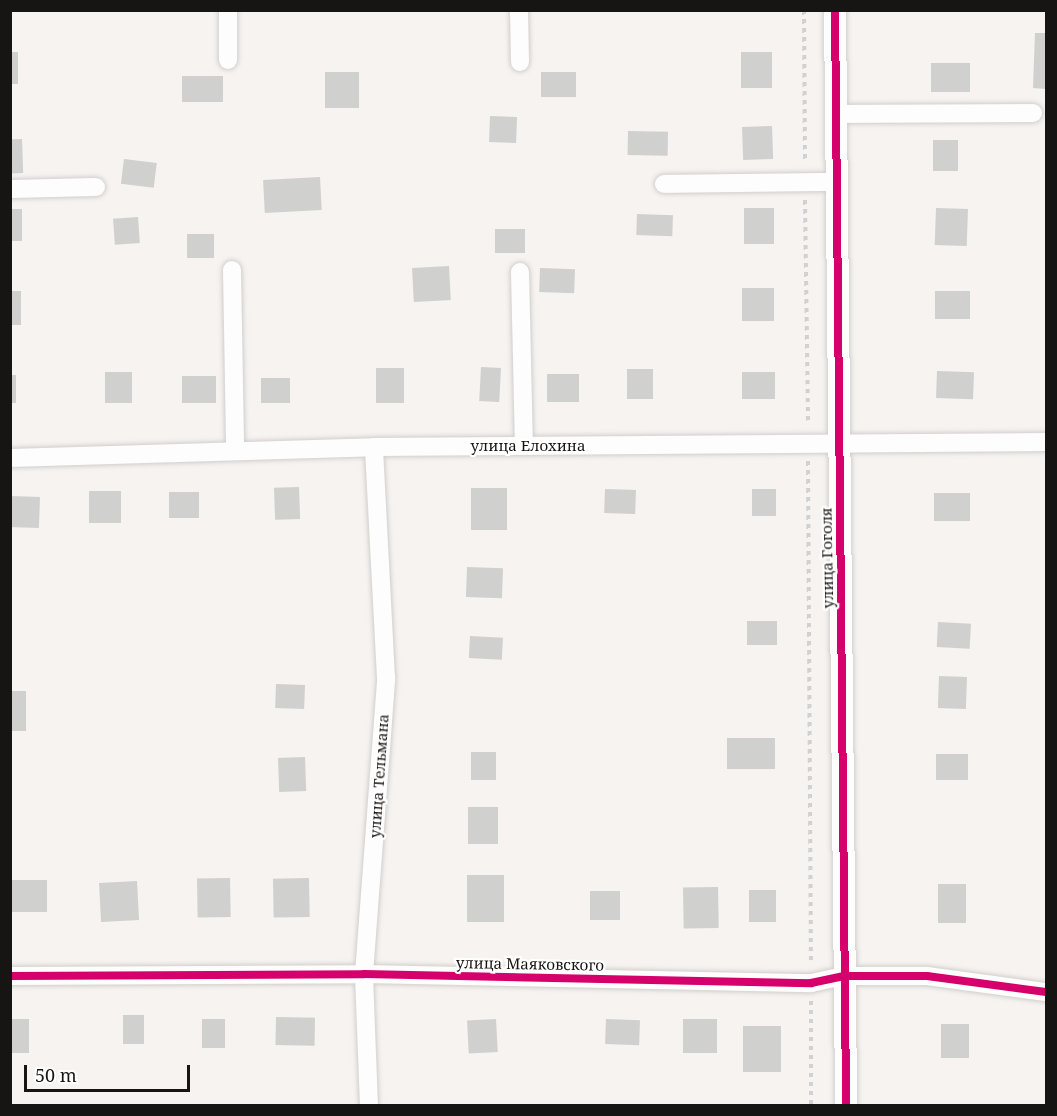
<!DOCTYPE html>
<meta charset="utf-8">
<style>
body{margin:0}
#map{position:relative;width:1057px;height:1116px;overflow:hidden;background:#f6f3f0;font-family:"Noto Serif",serif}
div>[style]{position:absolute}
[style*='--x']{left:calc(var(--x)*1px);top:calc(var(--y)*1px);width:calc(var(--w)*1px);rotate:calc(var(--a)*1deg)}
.building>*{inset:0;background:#d0d0ce;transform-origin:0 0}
.path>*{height:4px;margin-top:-2px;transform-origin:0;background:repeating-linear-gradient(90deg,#d2d1d1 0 4.5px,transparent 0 9px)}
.roads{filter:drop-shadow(0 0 2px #d1cecc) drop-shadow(0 0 2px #d1cecc)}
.minor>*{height:18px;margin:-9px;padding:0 9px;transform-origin:9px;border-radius:9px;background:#fefdfd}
.tertiary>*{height:22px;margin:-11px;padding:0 11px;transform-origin:11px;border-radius:11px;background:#fefdfd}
.cycleway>*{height:8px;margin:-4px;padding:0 4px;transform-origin:4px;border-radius:4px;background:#d6006c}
span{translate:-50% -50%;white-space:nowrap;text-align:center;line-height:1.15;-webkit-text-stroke:4.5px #fff;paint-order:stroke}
.street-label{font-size:15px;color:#171513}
.frame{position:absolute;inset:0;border:12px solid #171513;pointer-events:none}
.scale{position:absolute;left:24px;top:1065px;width:166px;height:27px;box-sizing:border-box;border:3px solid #171513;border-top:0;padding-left:8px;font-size:18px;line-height:21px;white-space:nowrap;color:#171513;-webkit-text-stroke:4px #fff;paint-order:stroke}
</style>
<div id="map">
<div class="building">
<div style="clip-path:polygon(1035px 33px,1046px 33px,1046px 89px,1033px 88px)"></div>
<div style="left:10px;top:52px;width:8px;height:32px"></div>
<div style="left:741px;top:52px;width:31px;height:36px"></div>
<div style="left:931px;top:63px;width:39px;height:29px"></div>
<div style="left:325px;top:72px;width:34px;height:36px"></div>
<div style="left:541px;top:72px;width:35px;height:25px"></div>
<div style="left:182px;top:76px;width:41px;height:26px"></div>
<div style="left:490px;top:116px;width:27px;height:26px;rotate:2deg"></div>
<div style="left:772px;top:126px;width:33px;height:30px;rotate:88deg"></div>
<div style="left:628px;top:131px;width:40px;height:24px;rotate:1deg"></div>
<div style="left:22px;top:139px;width:34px;height:12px;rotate:88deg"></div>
<div style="left:933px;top:140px;width:25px;height:31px"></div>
<div style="left:124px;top:159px;width:33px;height:25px;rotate:7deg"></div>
<div style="left:320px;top:177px;width:33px;height:57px;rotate:87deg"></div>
<div style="left:744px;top:208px;width:30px;height:36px"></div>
<div style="left:936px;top:208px;width:32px;height:37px;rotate:2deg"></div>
<div style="left:10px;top:209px;width:12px;height:32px"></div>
<div style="left:637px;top:214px;width:36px;height:21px;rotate:2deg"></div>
<div style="left:138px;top:217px;width:26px;height:25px;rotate:86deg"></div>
<div style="left:495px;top:229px;width:30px;height:24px"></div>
<div style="left:187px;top:234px;width:27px;height:24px"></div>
<div style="left:449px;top:266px;width:34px;height:37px;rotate:87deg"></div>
<div style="left:540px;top:268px;width:35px;height:24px;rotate:2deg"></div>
<div style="left:742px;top:288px;width:32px;height:33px"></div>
<div style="left:10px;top:291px;width:11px;height:34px"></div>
<div style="left:935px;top:291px;width:35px;height:28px"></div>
<div style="left:481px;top:367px;width:20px;height:34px;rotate:3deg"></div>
<div style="left:404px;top:368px;width:35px;height:28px;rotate:90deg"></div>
<div style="left:627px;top:369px;width:26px;height:30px"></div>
<div style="left:937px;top:371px;width:37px;height:27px;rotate:2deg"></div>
<div style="left:105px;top:372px;width:27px;height:31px"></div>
<div style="left:775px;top:372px;width:27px;height:33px;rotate:90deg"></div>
<div style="left:547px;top:374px;width:32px;height:28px"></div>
<div style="left:10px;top:375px;width:6px;height:28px"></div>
<div style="left:182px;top:376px;width:34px;height:27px"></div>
<div style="left:261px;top:378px;width:29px;height:25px"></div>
<div style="left:299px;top:487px;width:32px;height:25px;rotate:88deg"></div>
<div style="left:471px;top:488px;width:36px;height:42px"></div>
<div style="left:605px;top:489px;width:31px;height:24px;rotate:2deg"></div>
<div style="left:752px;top:489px;width:24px;height:27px"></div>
<div style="left:89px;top:491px;width:32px;height:32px"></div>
<div style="left:169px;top:492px;width:30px;height:26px"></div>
<div style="left:934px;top:493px;width:36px;height:28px"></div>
<div style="left:10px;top:496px;width:30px;height:31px;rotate:2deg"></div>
<div style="left:467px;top:567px;width:36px;height:30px;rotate:2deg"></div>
<div style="left:747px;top:621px;width:30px;height:24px"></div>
<div style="left:938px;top:622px;width:33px;height:25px;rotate:3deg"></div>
<div style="left:470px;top:636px;width:33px;height:22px;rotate:3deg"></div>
<div style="left:939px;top:676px;width:28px;height:32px;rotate:2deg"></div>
<div style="left:276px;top:684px;width:29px;height:24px;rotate:2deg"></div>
<div style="left:10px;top:691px;width:16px;height:40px"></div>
<div style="left:775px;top:738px;width:31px;height:48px;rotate:90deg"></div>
<div style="left:471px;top:752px;width:25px;height:28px"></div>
<div style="left:936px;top:754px;width:32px;height:26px"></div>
<div style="left:305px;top:757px;width:34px;height:27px;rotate:88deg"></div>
<div style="left:498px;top:807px;width:37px;height:30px;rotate:90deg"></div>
<div style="left:467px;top:875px;width:37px;height:47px"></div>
<div style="left:230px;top:878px;width:39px;height:33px;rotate:89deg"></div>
<div style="left:309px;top:878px;width:39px;height:36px;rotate:89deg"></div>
<div style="left:10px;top:880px;width:37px;height:32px"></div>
<div style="left:137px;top:881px;width:39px;height:38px;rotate:87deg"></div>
<div style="left:938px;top:884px;width:28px;height:39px"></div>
<div style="left:718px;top:887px;width:41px;height:35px;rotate:89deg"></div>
<div style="left:749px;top:890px;width:27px;height:32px"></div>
<div style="left:590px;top:891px;width:30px;height:29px"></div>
<div style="left:123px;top:1015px;width:21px;height:29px"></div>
<div style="left:276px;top:1017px;width:39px;height:28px;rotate:1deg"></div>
<div style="left:10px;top:1019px;width:19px;height:34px"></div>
<div style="left:202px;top:1019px;width:23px;height:29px"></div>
<div style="left:496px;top:1019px;width:33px;height:29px;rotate:87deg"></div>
<div style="left:606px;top:1019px;width:34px;height:25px;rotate:2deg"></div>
<div style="left:717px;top:1019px;width:34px;height:34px;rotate:90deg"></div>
<div style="left:941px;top:1024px;width:28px;height:34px"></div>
<div style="left:743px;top:1026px;width:38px;height:46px"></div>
</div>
<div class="path">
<div style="--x:804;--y:10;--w:153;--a:89.6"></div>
<div style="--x:805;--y:200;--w:224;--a:89.2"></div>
<div style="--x:808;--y:461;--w:503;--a:89.66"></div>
<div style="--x:811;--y:1001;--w:105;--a:90"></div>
</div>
<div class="roads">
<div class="minor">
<div style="--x:519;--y:10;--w:52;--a:88.9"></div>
<div style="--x:228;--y:60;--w:50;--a:-90"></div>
<div style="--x:834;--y:114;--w:199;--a:-0.3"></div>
<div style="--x:664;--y:184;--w:171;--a:-0.7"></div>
<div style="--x:10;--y:189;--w:86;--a:-1.3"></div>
<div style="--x:232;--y:270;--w:179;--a:89"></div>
<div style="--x:520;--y:272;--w:174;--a:88.7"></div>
<div style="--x:10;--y:458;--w:364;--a:-1.7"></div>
<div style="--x:374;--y:447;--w:672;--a:-0.43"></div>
<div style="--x:10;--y:976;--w:354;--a:-0.3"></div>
<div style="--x:364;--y:974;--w:447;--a:1.2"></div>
<div style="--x:811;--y:983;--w:35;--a:-12"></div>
<div style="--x:845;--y:976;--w:82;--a:0"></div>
<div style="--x:927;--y:976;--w:120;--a:7.7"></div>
<div style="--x:369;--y:1106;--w:132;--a:-92.2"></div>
<div style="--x:364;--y:974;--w:297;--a:-85.7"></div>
<div style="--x:386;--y:678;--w:231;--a:-93"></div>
</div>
<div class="tertiary">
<div style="--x:835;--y:10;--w:1096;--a:89.42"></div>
</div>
</div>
<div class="cycleway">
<div style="--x:835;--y:10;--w:1096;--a:89.42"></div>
<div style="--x:10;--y:976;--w:354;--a:-0.3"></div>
<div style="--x:364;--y:974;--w:447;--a:1.2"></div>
<div style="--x:811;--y:983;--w:35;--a:-12"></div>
<div style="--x:845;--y:976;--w:82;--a:0"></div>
<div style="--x:927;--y:976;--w:120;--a:7.7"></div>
</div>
<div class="street-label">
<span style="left:528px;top:446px">улица Елохина</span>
<span style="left:827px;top:558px;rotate:-91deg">улица Гоголя</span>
<span style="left:379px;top:776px;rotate:-86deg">улица Тельмана</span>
<span style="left:530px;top:964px;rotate:1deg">улица Маяковского</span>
</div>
<div class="frame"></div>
<div class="scale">50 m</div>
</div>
